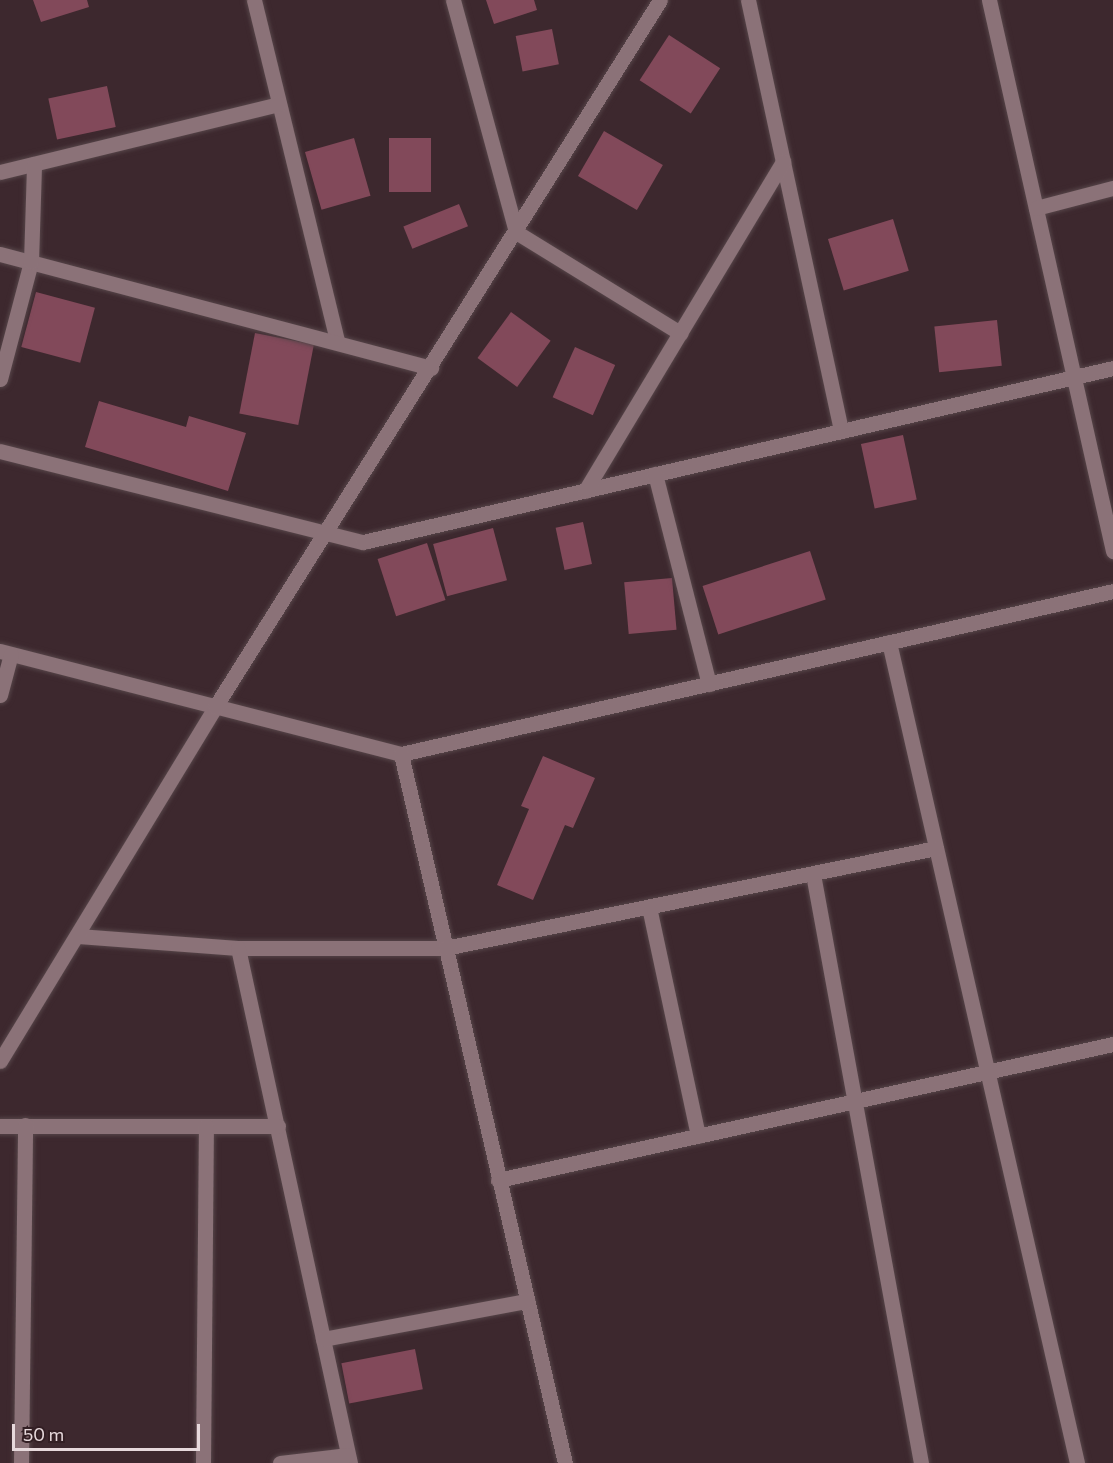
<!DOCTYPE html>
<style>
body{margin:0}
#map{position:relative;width:1113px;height:1463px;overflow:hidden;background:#3d282e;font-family:Commissioner,sans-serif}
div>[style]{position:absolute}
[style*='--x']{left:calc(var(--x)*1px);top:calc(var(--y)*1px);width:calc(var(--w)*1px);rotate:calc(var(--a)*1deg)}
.building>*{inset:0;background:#82495a;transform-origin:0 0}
.roads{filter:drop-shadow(0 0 2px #564549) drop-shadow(0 0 2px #564549)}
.street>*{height:15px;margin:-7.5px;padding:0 7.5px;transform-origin:7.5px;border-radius:7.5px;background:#8b7278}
span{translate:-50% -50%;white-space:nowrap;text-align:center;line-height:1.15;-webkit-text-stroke:6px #331f24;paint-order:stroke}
.scale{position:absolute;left:12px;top:1424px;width:188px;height:27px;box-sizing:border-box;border:3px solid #e7d9dc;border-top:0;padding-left:8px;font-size:18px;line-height:21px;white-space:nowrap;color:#e7d9dc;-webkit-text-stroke:4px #331f24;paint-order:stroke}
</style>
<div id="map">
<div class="building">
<div style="clip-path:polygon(33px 0,87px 0,89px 7px,41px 22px)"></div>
<div style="clip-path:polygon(486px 0,534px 0,537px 10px,494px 24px)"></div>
<div style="left:552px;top:29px;width:36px;height:37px;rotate:79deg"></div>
<div style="left:669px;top:35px;width:61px;height:54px;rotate:33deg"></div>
<div style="left:107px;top:86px;width:42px;height:60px;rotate:78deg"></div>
<div style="left:604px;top:131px;width:68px;height:52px;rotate:30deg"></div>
<div style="left:354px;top:138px;width:60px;height:51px;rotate:74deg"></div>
<div style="left:389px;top:138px;width:42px;height:54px"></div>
<div style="left:459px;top:204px;width:24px;height:60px;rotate:68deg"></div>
<div style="left:893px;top:219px;width:54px;height:68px;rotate:73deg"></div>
<div style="left:36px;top:292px;width:61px;height:57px;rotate:15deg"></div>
<div style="left:511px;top:312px;width:49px;height:57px;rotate:36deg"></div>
<div style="left:997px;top:320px;width:46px;height:63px;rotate:84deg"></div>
<div style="left:255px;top:333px;width:60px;height:82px;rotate:11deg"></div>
<div style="left:575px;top:347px;width:44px;height:55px;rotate:24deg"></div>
<div style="clip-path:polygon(99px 401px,186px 427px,189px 416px,246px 433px,228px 491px,85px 447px)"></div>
<div style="left:903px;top:435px;width:66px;height:43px;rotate:78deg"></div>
<div style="left:583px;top:522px;width:43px;height:28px;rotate:78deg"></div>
<div style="left:493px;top:528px;width:54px;height:62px;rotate:75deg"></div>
<div style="left:427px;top:543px;width:60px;height:52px;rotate:72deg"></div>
<div style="left:810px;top:551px;width:51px;height:113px;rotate:72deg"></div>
<div style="left:672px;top:578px;width:52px;height:48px;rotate:85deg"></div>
<div style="clip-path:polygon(543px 756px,595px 778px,573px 828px,565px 825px,533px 900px,497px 885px,529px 809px,521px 806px)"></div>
<div style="left:415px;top:1349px;width:41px;height:75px;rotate:79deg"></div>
</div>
<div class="roads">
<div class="street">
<div style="--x:254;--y:0;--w:350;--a:76.3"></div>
<div style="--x:453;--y:0;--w:240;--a:74.8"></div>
<div style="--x:516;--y:232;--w:193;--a:31.6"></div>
<div style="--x:748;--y:0;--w:441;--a:77.8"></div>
<div style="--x:989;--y:0;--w:565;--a:77.32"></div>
<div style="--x:0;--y:172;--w:287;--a:-13.7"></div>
<div style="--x:1036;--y:208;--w:80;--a:-14.6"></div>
<div style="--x:0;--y:254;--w:446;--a:14.8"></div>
<div style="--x:0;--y:379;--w:121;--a:-75.2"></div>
<div style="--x:31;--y:262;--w:98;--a:-88.2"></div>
<div style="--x:0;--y:451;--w:374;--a:14.1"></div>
<div style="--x:363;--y:542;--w:770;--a:-13.06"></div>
<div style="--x:655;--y:474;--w:217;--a:75.6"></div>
<div style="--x:585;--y:491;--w:385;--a:-59"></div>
<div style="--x:889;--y:642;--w:842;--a:77.1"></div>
<div style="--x:0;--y:651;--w:414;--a:14.4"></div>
<div style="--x:401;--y:754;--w:730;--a:-12.89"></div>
<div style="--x:0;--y:695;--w:42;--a:-75"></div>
<div style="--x:401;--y:754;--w:728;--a:76.98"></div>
<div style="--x:813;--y:874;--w:599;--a:79.61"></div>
<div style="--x:649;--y:907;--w:234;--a:77.9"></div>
<div style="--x:78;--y:936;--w:160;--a:4.3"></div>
<div style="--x:238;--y:948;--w:207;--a:0"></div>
<div style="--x:445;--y:948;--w:501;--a:-11.51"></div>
<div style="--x:238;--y:948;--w:527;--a:77.73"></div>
<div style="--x:0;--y:1061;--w:414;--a:-58.7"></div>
<div style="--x:215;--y:707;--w:835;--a:-57.81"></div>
<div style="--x:0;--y:1126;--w:278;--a:0"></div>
<div style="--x:498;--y:1180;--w:630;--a:-12.47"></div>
<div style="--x:323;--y:1339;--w:208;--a:-10.6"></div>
<div style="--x:21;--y:1463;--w:338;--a:-89.3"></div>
<div style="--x:203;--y:1463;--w:337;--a:-89.5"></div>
<div style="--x:280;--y:1463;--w:68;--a:-6.7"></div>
</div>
</div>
<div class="scale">50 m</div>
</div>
